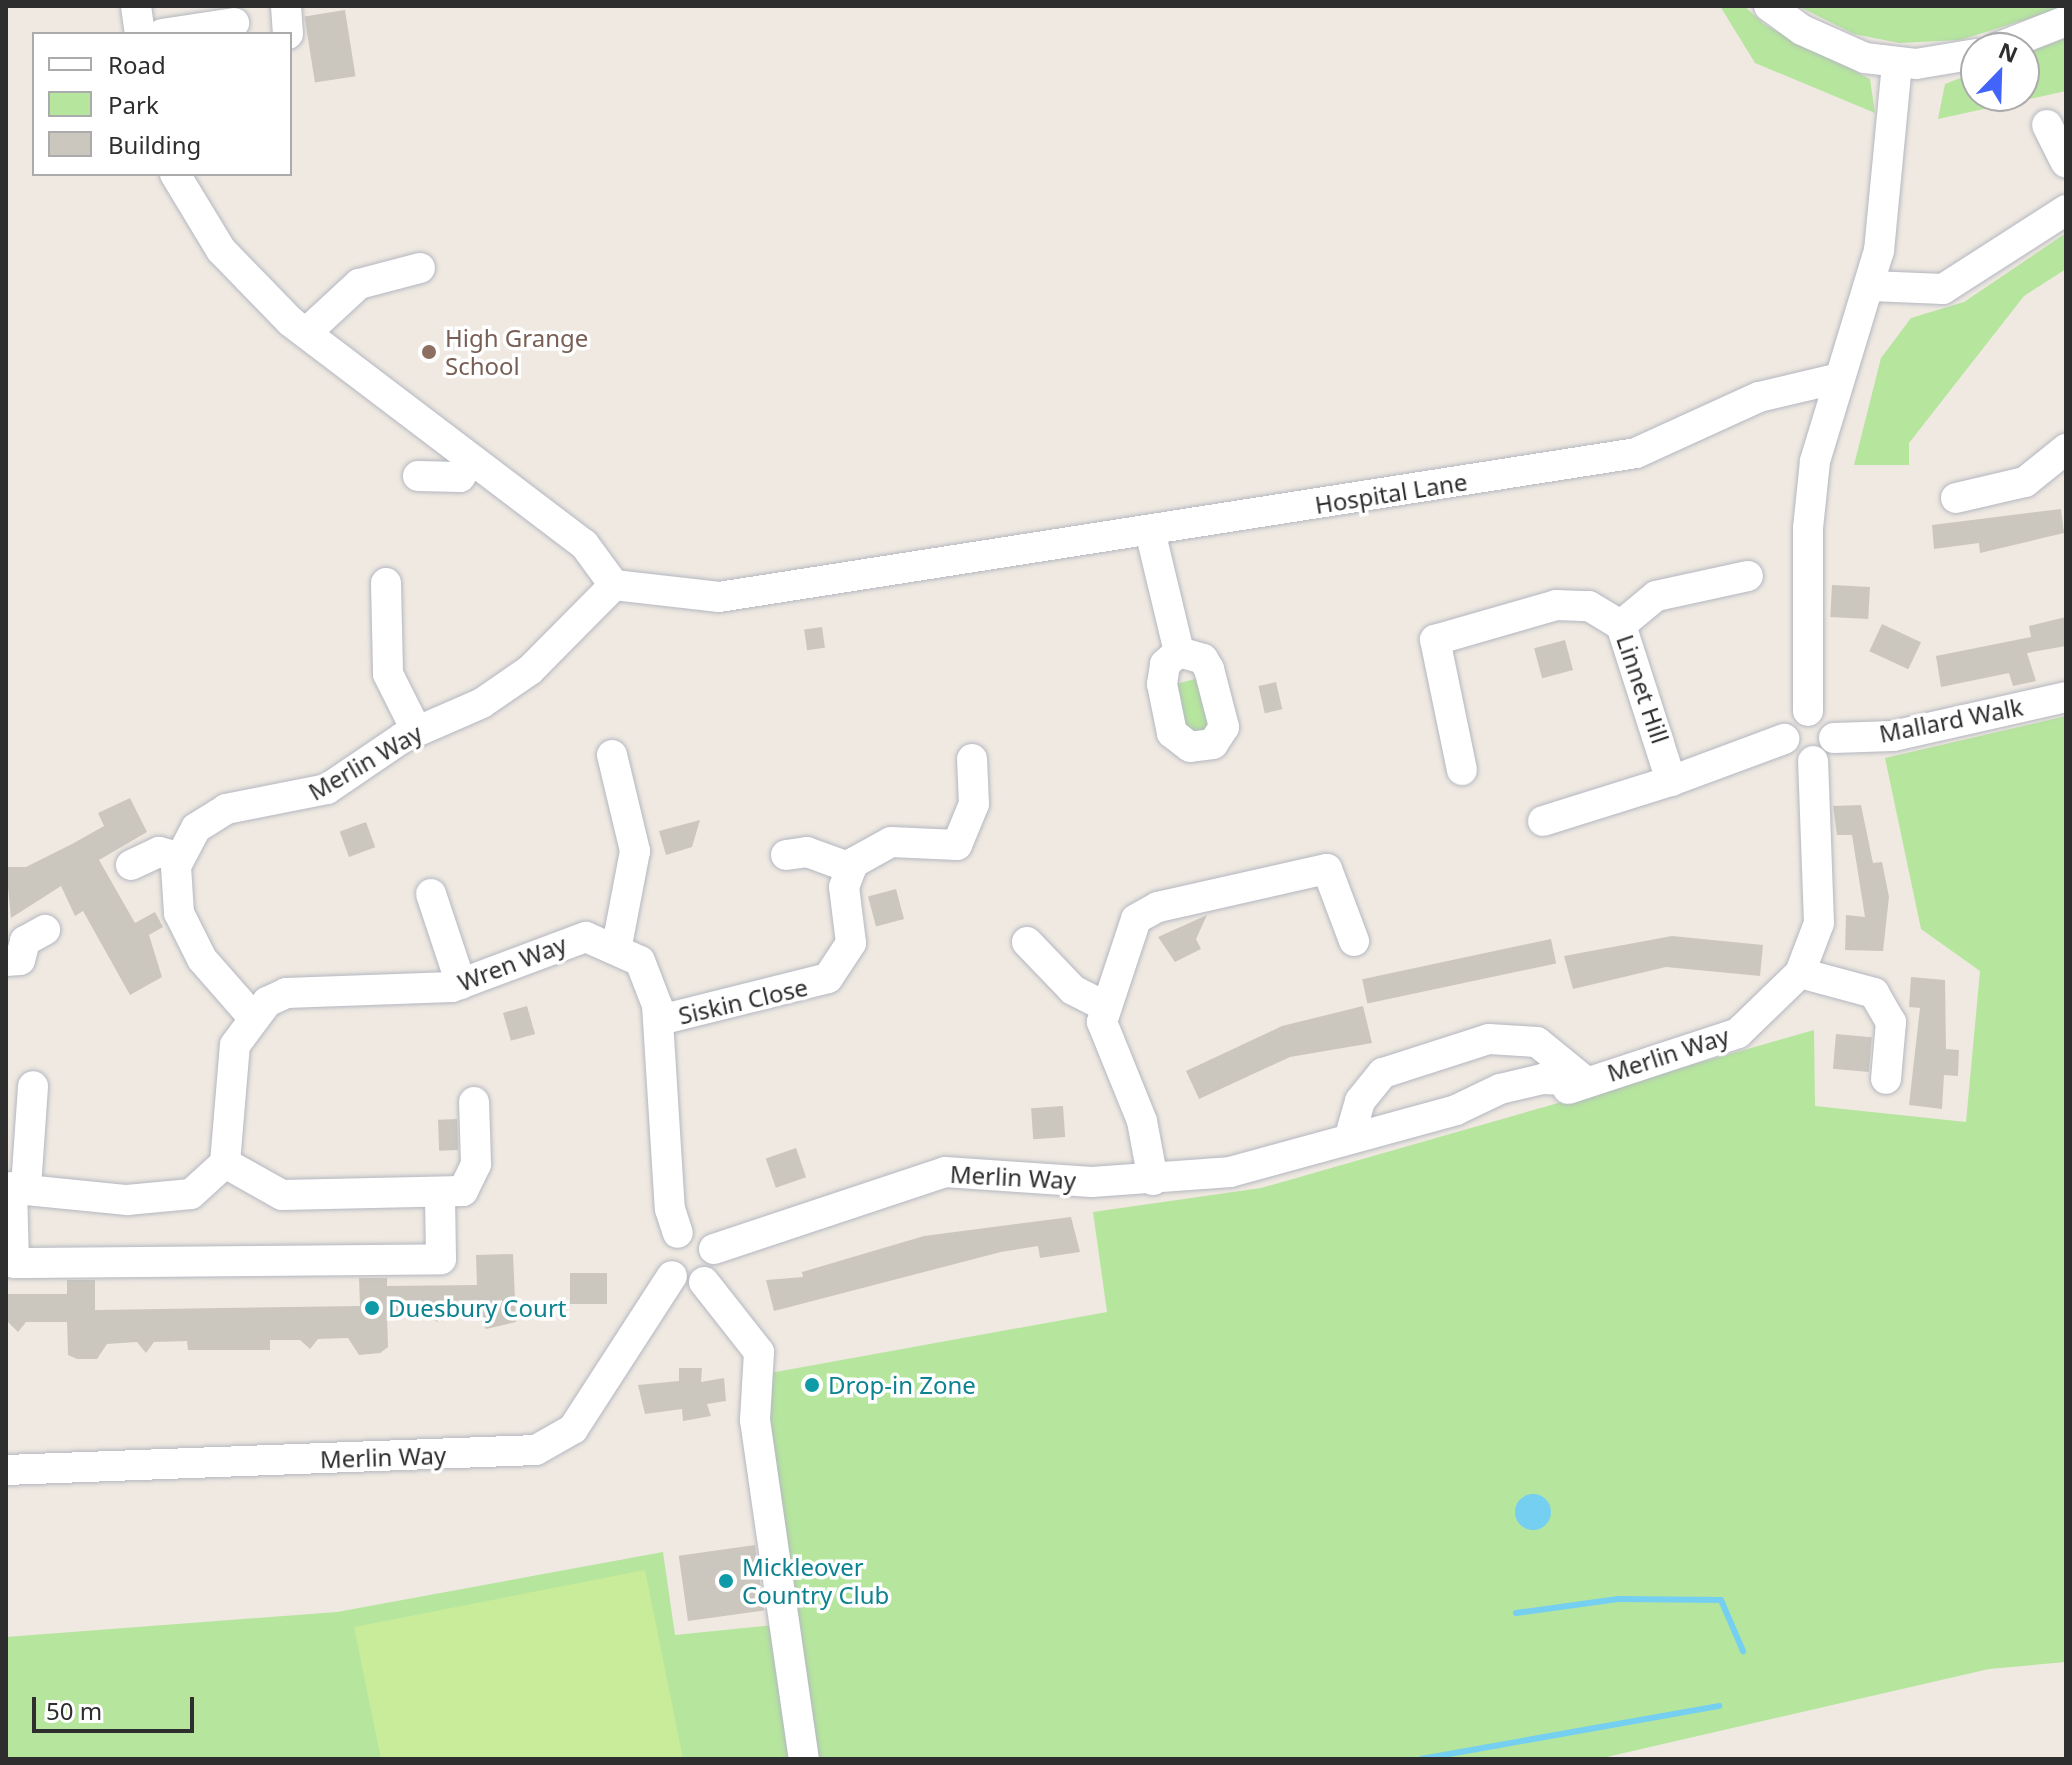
<!DOCTYPE html>
<style>
body{margin:0}
#map{position:relative;width:2072px;height:1765px;overflow:hidden;background:#efe9e1;font-family:"Noto Sans",sans-serif}
div>[style]{position:absolute}
[style*='--x']{left:calc(var(--x)*1px);top:calc(var(--y)*1px);width:calc(var(--w)*1px);rotate:calc(var(--a)*1deg)}
.green>*{inset:0;background:#b6e59e}
.pitch>*{inset:0;background:#c9ec9a}
.water>*{inset:0;background:#75cff0}
.round{border-radius:50%}
.stream>*{height:6px;margin:-3px;padding:0 3px;transform-origin:3px;border-radius:3px;background:#75cff0}
.building>*{inset:0;background:#cbc7bf;transform-origin:0 0}
.roads{filter:drop-shadow(0 0 2px #b4b7c1) drop-shadow(0 0 2px #b4b7c1)}
.minor>*{height:30px;margin:-15px;padding:0 15px;transform-origin:15px;border-radius:15px;background:#fff}
.dots>*{width:22px;height:22px;translate:-50% -50%;box-sizing:border-box;border:4px solid #fff;border-radius:50%}
span{translate:-50% -50%;white-space:nowrap;text-align:center;line-height:1.15;-webkit-text-stroke:7px #fff;paint-order:stroke}
.education-label{font-size:24px;color:#785e54}
.left{translate:0 -50%;text-align:left}
.street-label{font-size:24px;color:#2e2e2e}
.culture-label{font-size:24px;color:#0d838f}
.frame{position:absolute;inset:0;border:8px solid #2e2e2e;pointer-events:none}
.legend{position:absolute;left:32px;top:32px;width:260px;height:144px;box-sizing:border-box;background:#fff;border:2px solid #ababab;margin:0;padding:10px 14px;list-style:none;font-size:24px;color:#2e2e2e}
.legend li{display:flex;align-items:center;gap:16px;height:40px}
.legend b{width:40px;border:2px solid #ababab}
.north{position:absolute;left:1960px;top:32px;width:80px;height:80px;box-sizing:border-box;background:#fff;border:2px solid #ababab;border-radius:50%;rotate:23deg;font-size:22px;font-weight:700;line-height:32px;text-align:center;color:#2e2e2e}
.north::after{content:'';display:block;margin:auto;width:28px;height:36px;background:#4264fb;clip-path:polygon(50% 0,100% 100%,50% 72%,0 100%)}
.scale{position:absolute;left:32px;top:1697px;width:162px;height:36px;box-sizing:border-box;border:4px solid #2e2e2e;border-top:0;padding-left:10px;font-size:24px;line-height:28px;white-space:nowrap;color:#2e2e2e;-webkit-text-stroke:6px #fff;paint-order:stroke}
</style>
<div id="map">
<div class="green">
<div style="clip-path:polygon(1720px 6px,1744px 6px,1765px 25px,1870px 79px,1875px 113px,1755px 63px)"></div>
<div style="clip-path:polygon(1798px 6px,2066px 6px,2066px 7px,1960px 40px,1899px 43px,1854px 34px)"></div>
<div style="clip-path:polygon(2066px 38px,2066px 91px,1938px 119px,1945px 84px,1976px 72px,1976px 96px,2024px 96px,2024px 54px)"></div>
<div style="clip-path:polygon(2066px 233px,2066px 269px,2024px 296px,1909px 443px,1909px 465px,1854px 465px,1881px 358px,1911px 318px,1964px 302px)"></div>
<div style="clip-path:polygon(1199px 678px,1212px 729px,1185px 734px,1176px 684px)"></div>
<div style="clip-path:polygon(2066px 716px,2066px 1662px,1989px 1669px,1598px 1759px,814px 1759px,763px 1420px,770px 1373px,1107px 1312px,1093px 1212px,1261px 1188px,1814px 1030px,1815px 1106px,1966px 1122px,1980px 971px,1921px 929px,1885px 758px)"></div>
<div style="clip-path:polygon(663px 1552px,675px 1635px,774px 1625px,788px 1759px,6px 1759px,6px 1637px,337px 1612px)"></div>
</div>
<div class="pitch">
<div style="clip-path:polygon(645px 1570px,683px 1759px,381px 1759px,354px 1627px)"></div>
</div>
<div class="water">
<div class="round" style="left:1515px;top:1494px;width:36px;height:36px"></div>
</div>
<div class="stream">
<div style="--x:1516;--y:1613;--w:103;--a:-7.8"></div>
<div style="--x:1618;--y:1599;--w:103;--a:0.6"></div>
<div style="--x:1721;--y:1600;--w:56;--a:66.7"></div>
<div style="--x:1421;--y:1759;--w:303;--a:-10.1"></div>
</div>
<div class="building">
<div style="left:345px;top:10px;width:67px;height:41px;rotate:81deg"></div>
<div style="clip-path:polygon(2061px 509px,2064px 533px,1980px 553px,1979px 543px,1934px 549px,1932px 525px)"></div>
<div style="left:1832px;top:585px;width:38px;height:32px;rotate:3deg"></div>
<div style="clip-path:polygon(2066px 617px,2066px 646px,2027px 653px,2036px 681px,2013px 686px,2009px 673px,1941px 687px,1936px 656px,2031px 637px,2029px 626px)"></div>
<div style="left:1882px;top:624px;width:43px;height:30px;rotate:25deg"></div>
<div style="left:822px;top:627px;width:21px;height:18px;rotate:82deg"></div>
<div style="left:1565px;top:640px;width:31px;height:32px;rotate:75deg"></div>
<div style="left:1276px;top:682px;width:28px;height:18px;rotate:77deg"></div>
<div style="clip-path:polygon(130px 798px,147px 832px,99px 860px,135px 923px,155px 912px,163px 927px,149px 935px,162px 977px,130px 995px,83px 911px,75px 916px,61px 886px,11px 918px,6px 867px,26px 867px,72px 844px,104px 826px,98px 813px)"></div>
<div style="clip-path:polygon(1861px 805px,1873px 863px,1882px 862px,1889px 897px,1883px 951px,1845px 950px,1846px 915px,1865px 917px,1852px 835px,1837px 835px,1833px 806px)"></div>
<div style="clip-path:polygon(700px 820px,692px 847px,666px 855px,659px 831px)"></div>
<div style="left:366px;top:822px;width:27px;height:28px;rotate:70deg"></div>
<div style="left:896px;top:889px;width:31px;height:29px;rotate:75deg"></div>
<div style="clip-path:polygon(1207px 915px,1196px 939px,1201px 949px,1175px 962px,1158px 937px)"></div>
<div style="clip-path:polygon(1672px 936px,1763px 945px,1760px 976px,1666px 967px,1573px 989px,1564px 956px)"></div>
<div style="left:1551px;top:939px;width:25px;height:193px;rotate:78deg"></div>
<div style="clip-path:polygon(1911px 977px,1945px 980px,1946px 1049px,1959px 1050px,1958px 1076px,1944px 1075px,1942px 1109px,1909px 1105px,1920px 1008px,1909px 1007px)"></div>
<div style="left:527px;top:1006px;width:29px;height:25px;rotate:74deg"></div>
<div style="clip-path:polygon(1363px 1006px,1372px 1043px,1290px 1057px,1199px 1099px,1186px 1071px,1282px 1026px)"></div>
<div style="left:1836px;top:1034px;width:36px;height:35px;rotate:5deg"></div>
<div style="left:1063px;top:1106px;width:31px;height:32px;rotate:86deg"></div>
<div style="left:457px;top:1119px;width:31px;height:19px;rotate:88deg"></div>
<div style="left:796px;top:1148px;width:31px;height:32px;rotate:71deg"></div>
<div style="clip-path:polygon(1071px 1217px,1080px 1252px,1040px 1258px,1038px 1246px,1001px 1252px,774px 1311px,766px 1280px,803px 1277px,802px 1272px,924px 1236px)"></div>
<div style="clip-path:polygon(513px 1254px,516px 1322px,486px 1329px,477px 1314px,445px 1313px,437px 1322px,428px 1313px,387px 1315px,388px 1347px,380px 1353px,359px 1355px,348px 1338px,318px 1339px,310px 1349px,300px 1340px,270px 1340px,270px 1350px,188px 1350px,187px 1341px,154px 1342px,146px 1353px,137px 1342px,107px 1344px,97px 1359px,77px 1359px,68px 1355px,67px 1322px,26px 1322px,18px 1332px,6px 1320px,6px 1294px,67px 1294px,67px 1280px,95px 1280px,95px 1310px,360px 1306px,359px 1278px,387px 1278px,387px 1286px,477px 1285px,476px 1255px)"></div>
<div style="left:570px;top:1273px;width:37px;height:31px"></div>
<div style="clip-path:polygon(679px 1368px,702px 1368px,701px 1382px,724px 1378px,726px 1401px,707px 1404px,711px 1416px,683px 1421px,682px 1409px,645px 1414px,638px 1385px,679px 1381px)"></div>
<div style="left:755px;top:1545px;width:66px;height:77px;rotate:82deg"></div>
</div>
<div class="roads">
<div class="minor">
<div style="--x:136;--y:6;--w:28;--a:82"></div>
<div style="--x:286;--y:6;--w:28;--a:86"></div>
<div style="--x:1769;--y:6;--w:41;--a:36"></div>
<div style="--x:1802;--y:30;--w:69;--a:24"></div>
<div style="--x:1865;--y:58;--w:51;--a:6.7"></div>
<div style="--x:1916;--y:64;--w:61;--a:-9.5"></div>
<div style="--x:162;--y:34;--w:73;--a:-8.7"></div>
<div style="--x:1997;--y:48;--w:74;--a:-21.4"></div>
<div style="--x:2047;--y:125;--w:42;--a:63.4"></div>
<div style="--x:175;--y:174;--w:89;--a:58.8"></div>
<div style="--x:221;--y:250;--w:100;--a:45.8"></div>
<div style="--x:291;--y:322;--w:368;--a:37.2"></div>
<div style="--x:584;--y:544;--w:51;--a:53.8"></div>
<div style="--x:1871;--y:286;--w:72;--a:2.4"></div>
<div style="--x:1943;--y:289;--w:146;--a:-32.7"></div>
<div style="--x:306;--y:333;--w:72;--a:-42.8"></div>
<div style="--x:359;--y:284;--w:63;--a:-14.7"></div>
<div style="--x:418;--y:476;--w:42;--a:1.4"></div>
<div style="--x:460;--y:477;--w:21;--a:-55"></div>
<div style="--x:1956;--y:498;--w:71;--a:-13.1"></div>
<div style="--x:2025;--y:482;--w:53;--a:-38.8"></div>
<div style="--x:1150;--y:531;--w:124;--a:76.5"></div>
<div style="--x:1179;--y:652;--w:25;--a:16"></div>
<div style="--x:1203;--y:659;--w:12;--a:59"></div>
<div style="--x:1209;--y:669;--w:60;--a:75.5"></div>
<div style="--x:1224;--y:727;--w:20;--a:123"></div>
<div style="--x:1213;--y:744;--w:23;--a:173"></div>
<div style="--x:1190;--y:747;--w:23;--a:-142"></div>
<div style="--x:1172;--y:733;--w:50;--a:-101.5"></div>
<div style="--x:1162;--y:684;--w:20;--a:-81"></div>
<div style="--x:1165;--y:664;--w:18;--a:-41"></div>
<div style="--x:386;--y:583;--w:91;--a:88.7"></div>
<div style="--x:388;--y:674;--w:63;--a:63.4"></div>
<div style="--x:614;--y:585;--w:106;--a:6.5"></div>
<div style="--x:719;--y:597;--w:928;--a:-8.92"></div>
<div style="--x:1636;--y:453;--w:135;--a:-24.5"></div>
<div style="--x:1759;--y:397;--w:79;--a:-13.2"></div>
<div style="--x:1621;--y:625;--w:45;--a:-39.6"></div>
<div style="--x:1656;--y:596;--w:94;--a:-12.3"></div>
<div style="--x:1808;--y:711;--w:183;--a:-90"></div>
<div style="--x:1808;--y:528;--w:67;--a:-84"></div>
<div style="--x:1815;--y:461;--w:220;--a:-73.1"></div>
<div style="--x:1879;--y:251;--w:188;--a:-84.5"></div>
<div style="--x:1834;--y:738;--w:59;--a:-1.9"></div>
<div style="--x:1893;--y:736;--w:177;--a:-12.7"></div>
<div style="--x:612;--y:755;--w:99;--a:76.5"></div>
<div style="--x:635;--y:851;--w:96;--a:100.8"></div>
<div style="--x:1462;--y:770;--w:133;--a:-101.7"></div>
<div style="--x:1435;--y:640;--w:126;--a:-16.1"></div>
<div style="--x:1556;--y:605;--w:33;--a:2"></div>
<div style="--x:1589;--y:606;--w:37;--a:31"></div>
<div style="--x:1621;--y:625;--w:164;--a:72.2"></div>
<div style="--x:1671;--y:781;--w:121;--a:-20.4"></div>
<div style="--x:1543;--y:821;--w:134;--a:-17.4"></div>
<div style="--x:786;--y:855;--w:21;--a:-8"></div>
<div style="--x:807;--y:852;--w:47;--a:20"></div>
<div style="--x:131;--y:865;--w:31;--a:-25"></div>
<div style="--x:159;--y:852;--w:21;--a:14"></div>
<div style="--x:431;--y:894;--w:95;--a:71.6"></div>
<div style="--x:1027;--y:942;--w:66;--a:46.2"></div>
<div style="--x:1073;--y:990;--w:36;--a:27"></div>
<div style="--x:6;--y:961;--w:14;--a:-4"></div>
<div style="--x:20;--y:960;--w:20;--a:-75"></div>
<div style="--x:25;--y:941;--w:23;--a:-29"></div>
<div style="--x:1800;--y:973;--w:77;--a:15.1"></div>
<div style="--x:1874;--y:993;--w:34;--a:60"></div>
<div style="--x:1891;--y:1022;--w:57;--a:95"></div>
<div style="--x:251;--y:1015;--w:74;--a:-131.2"></div>
<div style="--x:202;--y:959;--w:51;--a:-116.6"></div>
<div style="--x:179;--y:913;--w:47;--a:-93.7"></div>
<div style="--x:176;--y:866;--w:43;--a:-62.2"></div>
<div style="--x:196;--y:828;--w:36;--a:-32"></div>
<div style="--x:226;--y:809;--w:103;--a:-11.2"></div>
<div style="--x:327;--y:789;--w:91;--a:-34.2"></div>
<div style="--x:402;--y:738;--w:87;--a:-23.6"></div>
<div style="--x:482;--y:703;--w:58;--a:-34.5"></div>
<div style="--x:530;--y:670;--w:120;--a:-45.3"></div>
<div style="--x:660;--y:1020;--w:173;--a:-14"></div>
<div style="--x:828;--y:978;--w:42;--a:-56.7"></div>
<div style="--x:851;--y:943;--w:56;--a:-97.1"></div>
<div style="--x:844;--y:887;--w:26;--a:-69"></div>
<div style="--x:853;--y:863;--w:43;--a:-28.9"></div>
<div style="--x:891;--y:842;--w:66;--a:2.6"></div>
<div style="--x:957;--y:845;--w:44;--a:-67.5"></div>
<div style="--x:974;--y:804;--w:45;--a:-92.5"></div>
<div style="--x:1568;--y:1089;--w:179;--a:-18.2"></div>
<div style="--x:1738;--y:1033;--w:86;--a:-44.1"></div>
<div style="--x:1800;--y:973;--w:53;--a:-69.2"></div>
<div style="--x:1819;--y:923;--w:162;--a:-92.1"></div>
<div style="--x:1350;--y:1136;--w:36;--a:-74"></div>
<div style="--x:1360;--y:1101;--w:36;--a:-51"></div>
<div style="--x:1383;--y:1073;--w:111;--a:-17.8"></div>
<div style="--x:1489;--y:1039;--w:48;--a:3.6"></div>
<div style="--x:1537;--y:1042;--w:62;--a:39.1"></div>
<div style="--x:225;--y:1163;--w:65;--a:29.3"></div>
<div style="--x:282;--y:1195;--w:181;--a:-1.3"></div>
<div style="--x:463;--y:1191;--w:30;--a:-64"></div>
<div style="--x:476;--y:1164;--w:62;--a:-91.8"></div>
<div style="--x:1153;--y:1180;--w:60;--a:-100.6"></div>
<div style="--x:1142;--y:1121;--w:107;--a:-112"></div>
<div style="--x:1102;--y:1022;--w:108;--a:-71.7"></div>
<div style="--x:1136;--y:919;--w:25;--a:-29"></div>
<div style="--x:1158;--y:907;--w:173;--a:-12.7"></div>
<div style="--x:1327;--y:869;--w:77;--a:69.4"></div>
<div style="--x:12;--y:1187;--w:76;--a:88.5"></div>
<div style="--x:14;--y:1263;--w:427;--a:-0.5"></div>
<div style="--x:441;--y:1259;--w:67;--a:-90.9"></div>
<div style="--x:26;--y:1187;--w:101;--a:-86"></div>
<div style="--x:6;--y:1188;--w:122;--a:5.7"></div>
<div style="--x:127;--y:1200;--w:64;--a:-5.4"></div>
<div style="--x:191;--y:1194;--w:46;--a:-42.4"></div>
<div style="--x:225;--y:1163;--w:118;--a:-85.2"></div>
<div style="--x:235;--y:1045;--w:54;--a:-53.3"></div>
<div style="--x:267;--y:1002;--w:21;--a:-25"></div>
<div style="--x:286;--y:993;--w:166;--a:-2.1"></div>
<div style="--x:452;--y:987;--w:143;--a:-20.5"></div>
<div style="--x:586;--y:937;--w:59;--a:24"></div>
<div style="--x:640;--y:961;--w:47;--a:68.9"></div>
<div style="--x:657;--y:1005;--w:204;--a:86.4"></div>
<div style="--x:670;--y:1209;--w:25;--a:72"></div>
<div style="--x:714;--y:1249;--w:243;--a:-18.4"></div>
<div style="--x:945;--y:1172;--w:147;--a:3.9"></div>
<div style="--x:1092;--y:1182;--w:138;--a:-4.1"></div>
<div style="--x:1230;--y:1172;--w:234;--a:-15.3"></div>
<div style="--x:1456;--y:1110;--w:49;--a:-25.5"></div>
<div style="--x:1500;--y:1089;--w:43;--a:-13.4"></div>
<div style="--x:1542;--y:1079;--w:43;--a:2.7"></div>
<div style="--x:704;--y:1282;--w:89;--a:51.8"></div>
<div style="--x:759;--y:1352;--w:68;--a:93.4"></div>
<div style="--x:755;--y:1420;--w:343;--a:81.8"></div>
<div style="--x:6;--y:1470;--w:530;--a:-2.16"></div>
<div style="--x:536;--y:1450;--w:43;--a:-29.6"></div>
<div style="--x:573;--y:1429;--w:182;--a:-57.1"></div>
</div>
</div>
<div class="dots">
<div style="left:429px;top:352px;background:#8d6e63"></div>
<div style="left:372px;top:1308px;background:#0f9aa8"></div>
<div style="left:812px;top:1385px;background:#0f9aa8"></div>
<div style="left:726px;top:1581px;background:#0f9aa8"></div>
</div>
<div class="education-label">
<span class="left" style="left:445px;top:352px">High Grange<br>School</span>
</div>
<div class="street-label">
<span style="left:1391px;top:493px;rotate:-9deg">Hospital Lane</span>
<span style="left:1643px;top:689px;rotate:71deg">Linnet Hill</span>
<span style="left:1951px;top:720px;rotate:-11deg">Mallard Walk</span>
<span style="left:365px;top:762px;rotate:-30deg">Merlin Way</span>
<span style="left:512px;top:963px;rotate:-21deg">Wren Way</span>
<span style="left:743px;top:1001px;rotate:-13deg">Siskin Close</span>
<span style="left:1668px;top:1054px;rotate:-18deg">Merlin Way</span>
<span style="left:1013px;top:1177px;rotate:3deg">Merlin Way</span>
<span style="left:383px;top:1457px;rotate:-2deg">Merlin Way</span>
</div>
<div class="culture-label">
<span class="left" style="left:388px;top:1308px">Duesbury Court</span>
<span class="left" style="left:828px;top:1385px">Drop-in Zone</span>
<span class="left" style="left:742px;top:1581px">Mickleover<br>Country Club</span>
</div>
<div class="frame"></div>
<ul class="legend">
<li><b style="height:10px;background:#fff"></b>Road</li>
<li><b style="height:22px;background:#b6e59e"></b>Park</li>
<li><b style="height:22px;background:#cbc7bf"></b>Building</li>
</ul>
<div class="north">N</div>
<div class="scale">50 m</div>
</div>
